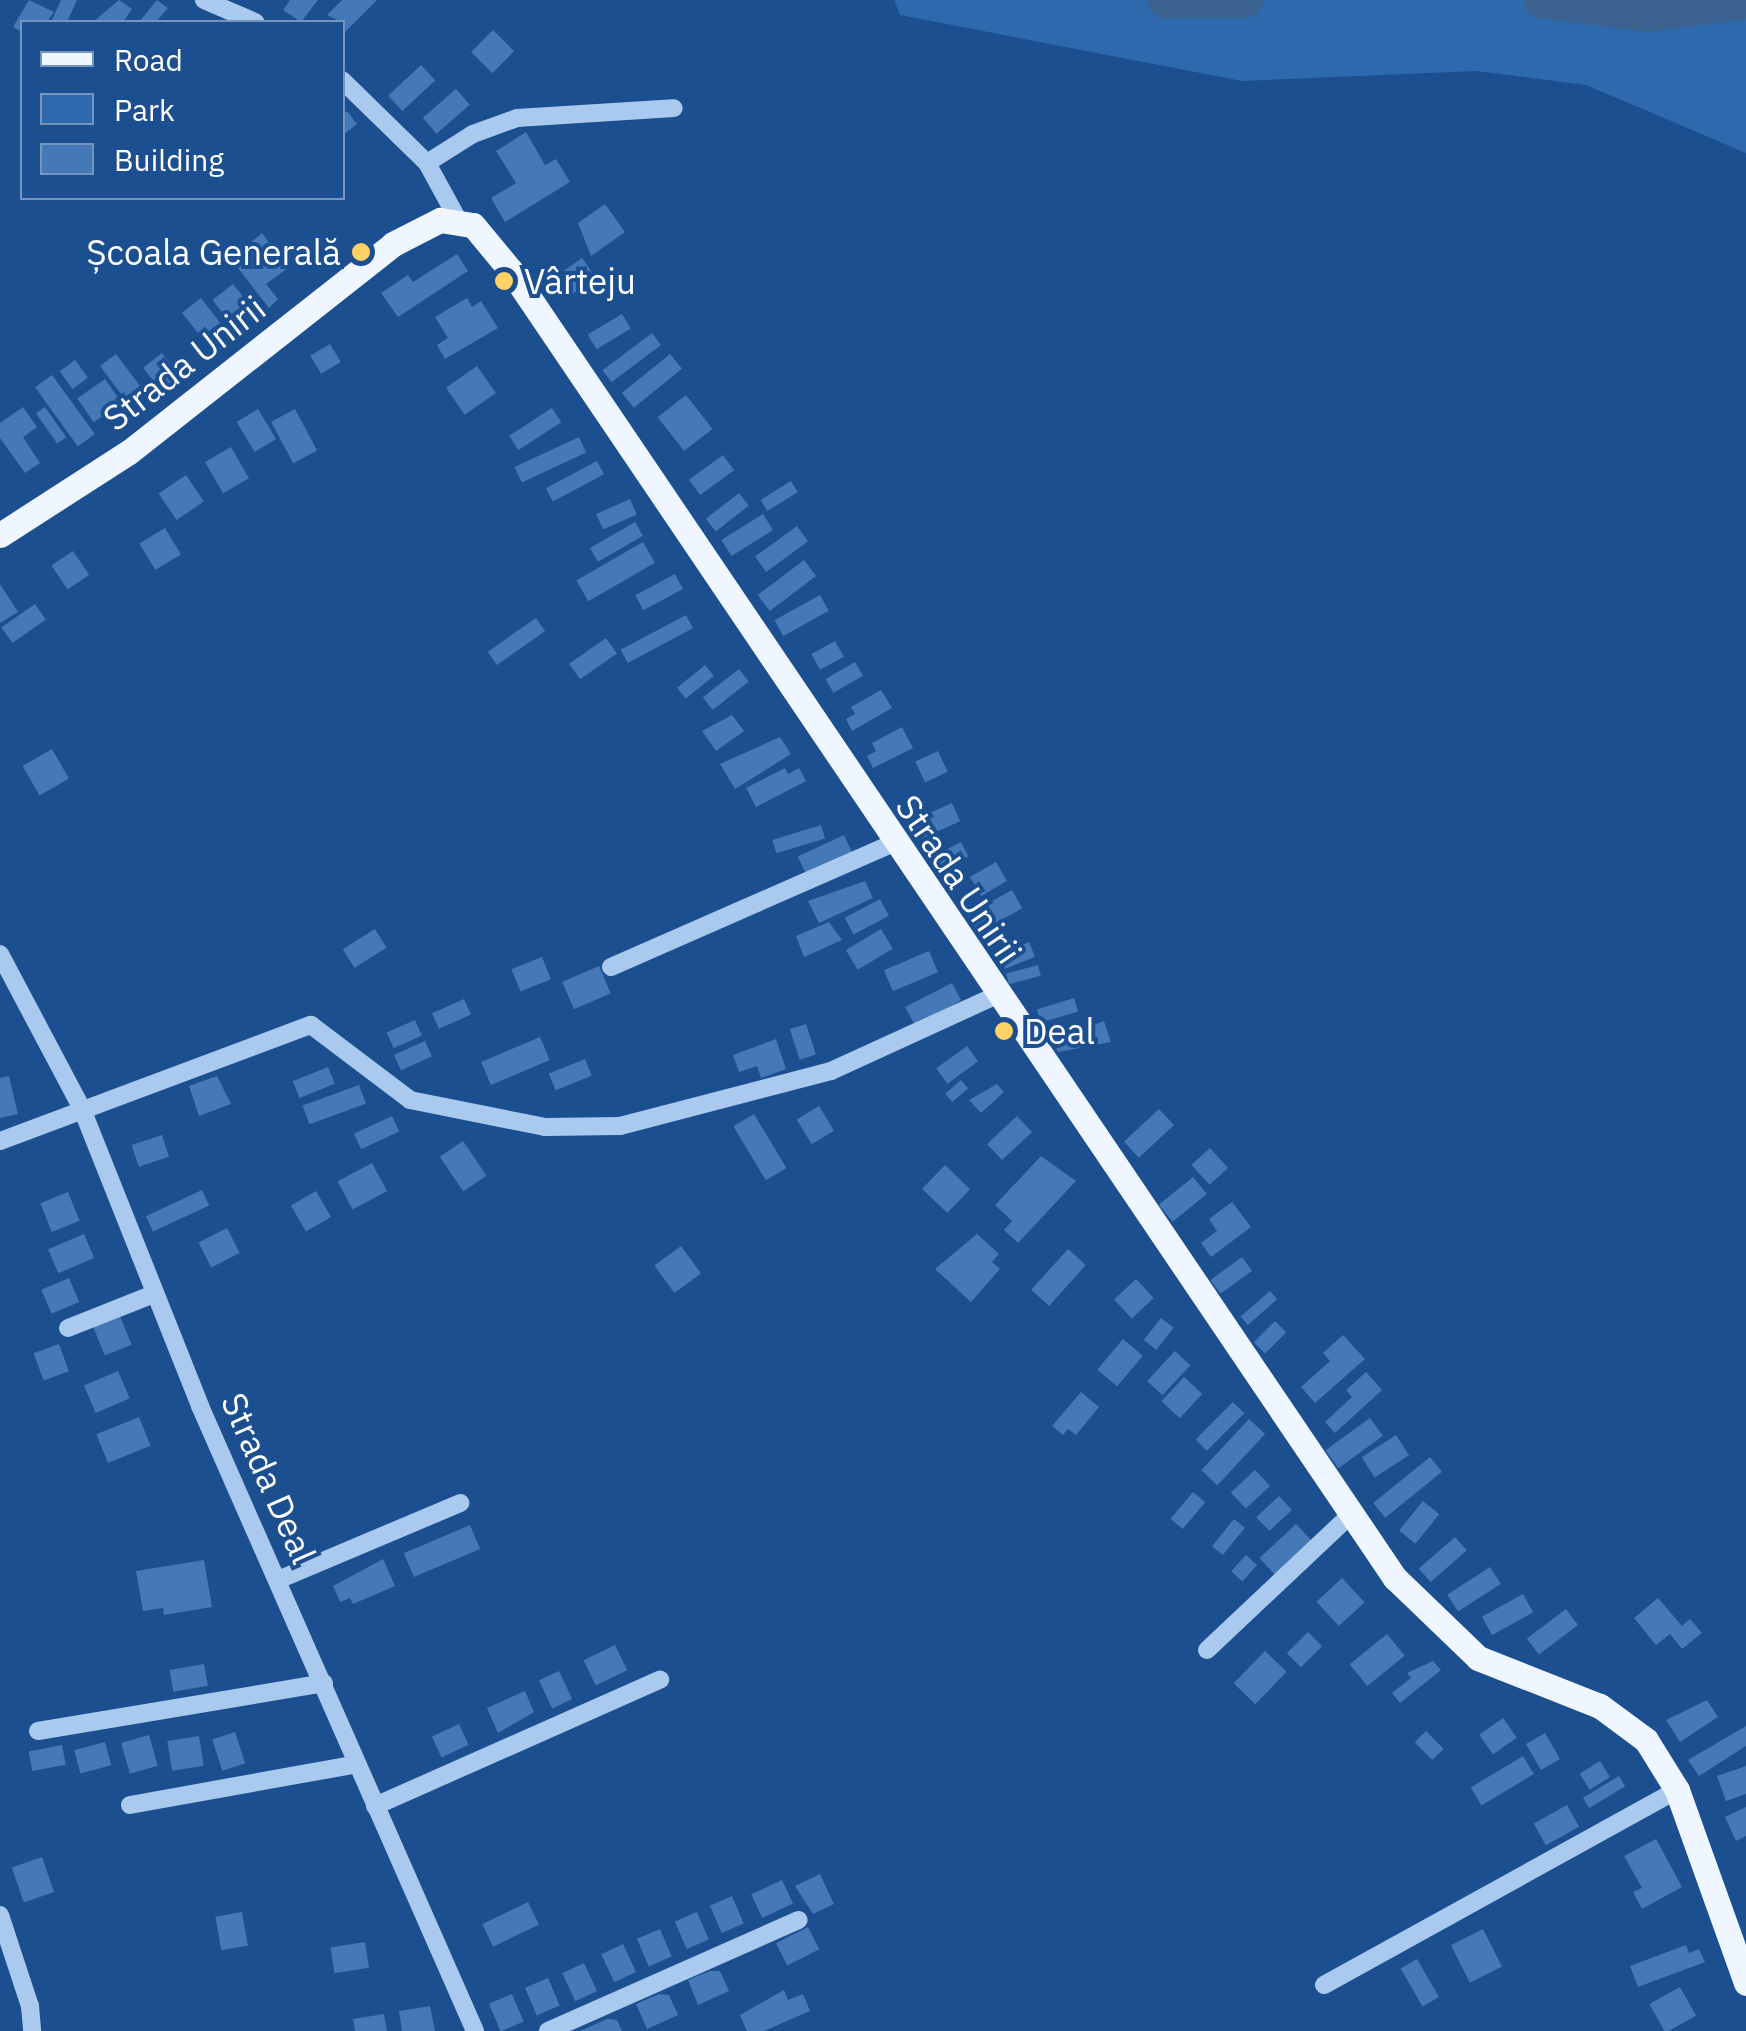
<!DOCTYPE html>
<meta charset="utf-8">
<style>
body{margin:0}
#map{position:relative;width:1746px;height:2031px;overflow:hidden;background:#1b4f8f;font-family:"IBM Plex Sans",sans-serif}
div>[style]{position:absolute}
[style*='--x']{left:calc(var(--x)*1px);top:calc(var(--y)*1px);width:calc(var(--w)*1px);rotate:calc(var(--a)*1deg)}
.green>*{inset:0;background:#2e69ad}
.river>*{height:35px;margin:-17.5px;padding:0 17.5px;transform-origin:17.5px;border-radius:17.5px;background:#3c6290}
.building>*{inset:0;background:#4478b7;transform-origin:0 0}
.minor>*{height:18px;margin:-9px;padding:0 9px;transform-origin:9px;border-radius:9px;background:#a9c9ee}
.major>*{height:25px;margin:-12.5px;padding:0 12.5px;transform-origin:12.5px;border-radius:12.5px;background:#f0f6ff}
.dots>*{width:28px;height:28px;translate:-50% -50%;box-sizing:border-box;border:5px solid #1b4f8f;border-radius:50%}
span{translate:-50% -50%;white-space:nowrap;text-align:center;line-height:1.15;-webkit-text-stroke:8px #1b4f8f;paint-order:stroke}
.poi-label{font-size:35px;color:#fff}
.right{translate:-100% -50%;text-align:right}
.left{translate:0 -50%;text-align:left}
.street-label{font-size:35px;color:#fff}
.legend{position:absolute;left:20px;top:20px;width:325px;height:180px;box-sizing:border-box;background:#1b4f8f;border:2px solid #7695bc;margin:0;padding:12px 18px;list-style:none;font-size:30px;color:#fff}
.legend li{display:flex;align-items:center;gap:20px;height:50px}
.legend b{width:50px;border:2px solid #7695bc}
</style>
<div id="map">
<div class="green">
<div style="clip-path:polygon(894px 0,1746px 0,1746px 153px,1586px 85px,1477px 71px,1242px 81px,900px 15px)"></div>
</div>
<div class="river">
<div style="--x:1165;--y:0;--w:80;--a:0"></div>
<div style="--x:1541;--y:0;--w:106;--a:7.6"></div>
<div style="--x:1646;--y:14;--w:101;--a:-7.4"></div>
</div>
<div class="building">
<div style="clip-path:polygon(29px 0,54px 12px,47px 22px,22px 22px,22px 32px,13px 27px)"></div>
<div style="clip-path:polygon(61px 0,77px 0,67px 22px,51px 22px)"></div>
<div style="clip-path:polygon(119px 0,132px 9px,123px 22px,93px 22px)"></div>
<div style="clip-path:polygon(157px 0,168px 8px,156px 22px,139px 22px)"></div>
<div style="clip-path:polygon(290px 0,318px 0,301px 22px,283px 10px)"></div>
<div style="clip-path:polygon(342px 0,377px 0,344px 33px,342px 22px,327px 15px)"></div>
<div style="left:493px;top:30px;width:30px;height:31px;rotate:45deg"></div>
<div style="left:421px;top:65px;width:21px;height:45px;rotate:47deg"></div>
<div style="left:456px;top:89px;width:21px;height:44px;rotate:49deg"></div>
<div style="clip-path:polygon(347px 111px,357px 124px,342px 136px,342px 115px)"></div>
<div style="clip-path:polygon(526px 132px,545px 165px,556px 159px,570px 182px,505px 222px,491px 198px,516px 183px,496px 151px)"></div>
<div style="clip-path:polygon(605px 204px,625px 232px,591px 256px,578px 223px)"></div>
<div style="clip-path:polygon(262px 233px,288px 268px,266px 284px,278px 299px,269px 308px,231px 259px)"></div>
<div style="clip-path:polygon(457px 254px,468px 271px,398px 317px,381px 293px,408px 275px,413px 282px)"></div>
<div style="left:582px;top:258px;width:24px;height:30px;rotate:55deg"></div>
<div style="left:233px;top:284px;width:31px;height:26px;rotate:52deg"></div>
<div style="left:201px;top:298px;width:31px;height:24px;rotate:52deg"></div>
<div style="clip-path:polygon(467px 298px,472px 307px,481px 301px,498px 328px,445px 359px,437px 345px,448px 338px,435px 317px)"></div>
<div style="left:622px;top:314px;width:17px;height:40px;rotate:59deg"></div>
<div style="left:652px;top:333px;width:15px;height:62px;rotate:53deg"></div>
<div style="left:330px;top:344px;width:21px;height:23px;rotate:59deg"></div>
<div style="left:162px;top:353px;width:34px;height:24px;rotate:52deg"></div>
<div style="left:116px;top:354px;width:49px;height:20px;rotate:53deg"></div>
<div style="left:670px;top:354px;width:19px;height:62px;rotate:51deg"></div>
<div style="left:75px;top:360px;width:22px;height:19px;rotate:54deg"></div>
<div style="left:477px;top:366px;width:33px;height:38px;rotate:55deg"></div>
<div style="left:52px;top:375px;width:73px;height:21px;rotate:54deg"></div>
<div style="left:105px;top:379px;width:29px;height:34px;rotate:55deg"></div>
<div style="left:686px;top:395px;width:43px;height:36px;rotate:52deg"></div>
<div style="clip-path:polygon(23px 407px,37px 427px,23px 437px,40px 463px,25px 473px,0 438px,0 423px)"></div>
<div style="left:45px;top:407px;width:37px;height:11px;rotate:55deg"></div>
<div style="left:552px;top:408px;width:17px;height:51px;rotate:57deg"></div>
<div style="left:258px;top:409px;width:35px;height:25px;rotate:59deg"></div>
<div style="left:295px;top:409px;width:47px;height:27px;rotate:62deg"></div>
<div style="left:579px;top:437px;width:17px;height:71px;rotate:65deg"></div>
<div style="left:231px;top:447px;width:36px;height:30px;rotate:60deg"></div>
<div style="left:723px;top:455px;width:19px;height:42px;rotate:54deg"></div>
<div style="left:597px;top:461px;width:15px;height:58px;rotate:62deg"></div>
<div style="left:186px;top:475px;width:32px;height:33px;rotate:56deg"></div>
<div style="left:791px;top:481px;width:13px;height:36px;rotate:58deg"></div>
<div style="left:739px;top:493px;width:16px;height:42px;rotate:52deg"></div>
<div style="left:630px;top:499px;width:17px;height:37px;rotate:66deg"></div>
<div style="left:763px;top:514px;width:19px;height:49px;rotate:58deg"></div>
<div style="left:635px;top:522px;width:16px;height:52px;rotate:60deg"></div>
<div style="left:797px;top:526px;width:19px;height:52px;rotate:54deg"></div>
<div style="left:165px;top:528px;width:31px;height:30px;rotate:59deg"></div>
<div style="left:643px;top:542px;width:24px;height:77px;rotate:60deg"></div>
<div style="left:73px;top:551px;width:29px;height:26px;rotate:56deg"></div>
<div style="left:804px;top:560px;width:20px;height:58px;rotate:53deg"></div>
<div style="left:675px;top:574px;width:17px;height:45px;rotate:62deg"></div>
<div style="clip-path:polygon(0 584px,18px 612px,0 623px)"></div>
<div style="left:820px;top:595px;width:18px;height:52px;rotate:61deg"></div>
<div style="left:35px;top:604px;width:19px;height:41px;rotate:55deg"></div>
<div style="left:686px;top:615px;width:15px;height:74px;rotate:62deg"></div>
<div style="left:536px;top:618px;width:16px;height:59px;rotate:55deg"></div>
<div style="left:606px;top:638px;width:19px;height:45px;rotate:55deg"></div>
<div style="left:835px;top:641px;width:18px;height:27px;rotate:61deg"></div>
<div style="left:855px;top:662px;width:16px;height:34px;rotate:60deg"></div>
<div style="left:705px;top:665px;width:14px;height:36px;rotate:51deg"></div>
<div style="left:739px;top:669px;width:16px;height:46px;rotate:52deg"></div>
<div style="clip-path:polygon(881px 690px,892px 708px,852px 731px,846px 719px,855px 714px,851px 707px)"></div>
<div style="clip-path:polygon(732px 715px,744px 731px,716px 751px,702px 731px)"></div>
<div style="clip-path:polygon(902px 727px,913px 748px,873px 768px,867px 756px,876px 751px,872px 743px)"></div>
<div style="clip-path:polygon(780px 737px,791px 754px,735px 789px,720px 764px)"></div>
<div style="left:52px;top:749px;width:34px;height:34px;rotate:60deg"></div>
<div style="left:938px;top:751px;width:23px;height:25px;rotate:65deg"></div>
<div style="clip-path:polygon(785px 768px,788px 774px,799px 768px,806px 781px,756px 807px,746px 788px)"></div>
<div style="left:952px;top:803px;width:20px;height:47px;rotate:66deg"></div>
<div style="left:821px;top:825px;width:14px;height:51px;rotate:73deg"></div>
<div style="left:844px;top:835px;width:21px;height:51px;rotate:65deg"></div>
<div style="left:961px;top:842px;width:16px;height:34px;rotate:63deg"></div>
<div style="left:996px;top:862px;width:22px;height:30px;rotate:60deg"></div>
<div style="clip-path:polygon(865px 881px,873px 898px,819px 923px,808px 901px)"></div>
<div style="left:1012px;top:890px;width:21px;height:51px;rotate:61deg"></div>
<div style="left:880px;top:899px;width:19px;height:40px;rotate:62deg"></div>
<div style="clip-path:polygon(829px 922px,842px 940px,804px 957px,796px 936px)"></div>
<div style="left:375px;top:929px;width:22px;height:38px;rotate:58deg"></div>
<div style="left:881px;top:929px;width:23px;height:41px;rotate:59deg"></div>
<div style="left:1029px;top:942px;width:16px;height:32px;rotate:68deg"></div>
<div style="left:929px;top:951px;width:23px;height:49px;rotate:67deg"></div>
<div style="left:542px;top:957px;width:24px;height:33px;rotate:68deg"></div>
<div style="left:1038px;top:965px;width:11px;height:33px;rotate:75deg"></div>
<div style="left:599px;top:966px;width:30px;height:40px;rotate:67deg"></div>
<div style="clip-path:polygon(952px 983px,961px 1000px,917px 1029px,905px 1007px)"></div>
<div style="left:1074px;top:998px;width:14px;height:39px;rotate:73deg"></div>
<div style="left:464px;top:999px;width:17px;height:35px;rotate:66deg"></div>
<div style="left:415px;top:1020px;width:17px;height:31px;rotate:66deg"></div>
<div style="clip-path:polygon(1104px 1021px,1111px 1042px,1058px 1052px,1053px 1040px)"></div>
<div style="left:806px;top:1024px;width:32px;height:17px;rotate:72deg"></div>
<div style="left:540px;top:1037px;width:25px;height:64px;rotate:67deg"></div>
<div style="clip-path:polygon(776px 1039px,786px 1069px,761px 1078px,757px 1066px,739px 1072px,733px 1055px)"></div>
<div style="left:425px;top:1041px;width:17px;height:34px;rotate:66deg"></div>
<div style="left:967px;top:1046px;width:19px;height:38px;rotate:54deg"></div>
<div style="left:585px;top:1059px;width:18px;height:39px;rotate:68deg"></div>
<div style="left:328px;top:1067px;width:18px;height:38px;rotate:68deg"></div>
<div style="clip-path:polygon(9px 1076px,18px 1114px,0 1118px,0 1078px)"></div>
<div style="clip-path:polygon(217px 1076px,231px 1104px,199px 1116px,189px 1086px)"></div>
<div style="left:961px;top:1080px;width:11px;height:21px;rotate:49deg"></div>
<div style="clip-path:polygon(997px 1084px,1004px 1092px,981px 1113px,969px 1100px)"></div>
<div style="left:359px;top:1085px;width:20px;height:60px;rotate:70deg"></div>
<div style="left:819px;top:1106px;width:29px;height:26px;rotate:59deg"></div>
<div style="left:1159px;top:1109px;width:22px;height:48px;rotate:47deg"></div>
<div style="left:754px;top:1114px;width:63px;height:24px;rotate:59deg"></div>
<div style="left:392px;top:1116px;width:17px;height:42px;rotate:65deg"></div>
<div style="left:1017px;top:1116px;width:22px;height:41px;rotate:47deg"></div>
<div style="left:162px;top:1135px;width:23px;height:32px;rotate:72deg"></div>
<div style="left:463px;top:1141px;width:42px;height:28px;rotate:56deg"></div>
<div style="left:1210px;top:1148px;width:27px;height:25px;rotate:48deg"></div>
<div style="clip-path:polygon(1041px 1156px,1076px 1181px,1018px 1243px,1004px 1230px,1012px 1221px,995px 1205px)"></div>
<div style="left:372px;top:1163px;width:32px;height:39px;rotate:62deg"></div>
<div style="left:945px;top:1165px;width:35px;height:33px;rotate:44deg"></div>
<div style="left:1193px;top:1177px;width:22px;height:44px;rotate:51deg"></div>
<div style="left:202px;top:1190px;width:17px;height:62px;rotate:65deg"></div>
<div style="left:316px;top:1191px;width:30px;height:29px;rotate:60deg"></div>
<div style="left:68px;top:1192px;width:31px;height:30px;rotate:68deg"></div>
<div style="clip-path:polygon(1232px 1202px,1251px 1227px,1211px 1257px,1201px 1243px,1217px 1231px,1209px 1219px)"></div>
<div style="left:227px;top:1228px;width:28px;height:32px;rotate:63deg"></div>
<div style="left:84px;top:1234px;width:26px;height:39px;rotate:67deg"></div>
<div style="clip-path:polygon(977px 1234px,999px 1254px,992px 1262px,1000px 1269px,971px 1302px,935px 1269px)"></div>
<div style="left:681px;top:1246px;width:34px;height:33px;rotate:54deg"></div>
<div style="left:1068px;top:1249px;width:24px;height:55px;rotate:42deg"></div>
<div style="left:1242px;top:1257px;width:17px;height:39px;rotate:54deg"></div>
<div style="left:69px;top:1278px;width:26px;height:30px;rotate:67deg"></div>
<div style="left:1136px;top:1279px;width:26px;height:30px;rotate:47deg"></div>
<div style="left:1270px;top:1291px;width:11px;height:39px;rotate:49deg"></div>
<div style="left:120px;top:1316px;width:31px;height:29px;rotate:68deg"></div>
<div style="left:1161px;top:1318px;width:16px;height:28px;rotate:38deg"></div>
<div style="left:1275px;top:1321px;width:16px;height:30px;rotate:45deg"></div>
<div style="clip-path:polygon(1343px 1335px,1365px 1359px,1315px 1403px,1301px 1387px,1330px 1361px,1323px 1353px)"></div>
<div style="left:1123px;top:1339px;width:26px;height:40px;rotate:40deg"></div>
<div style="left:59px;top:1344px;width:29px;height:27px;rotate:70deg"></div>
<div style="left:1175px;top:1351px;width:21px;height:41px;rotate:43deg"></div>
<div style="left:118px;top:1371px;width:30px;height:37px;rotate:67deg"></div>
<div style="clip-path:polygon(1366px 1372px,1382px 1390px,1335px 1433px,1325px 1422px,1352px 1397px,1346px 1390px)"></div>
<div style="left:1184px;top:1377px;width:25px;height:33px;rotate:43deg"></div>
<div style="clip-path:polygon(1081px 1392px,1099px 1407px,1076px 1435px,1068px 1429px,1063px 1435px,1052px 1426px)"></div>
<div style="left:1233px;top:1402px;width:16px;height:53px;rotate:45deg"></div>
<div style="left:139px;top:1417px;width:31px;height:46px;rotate:68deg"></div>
<div style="left:1370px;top:1418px;width:22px;height:55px;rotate:54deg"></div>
<div style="left:1249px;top:1419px;width:22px;height:70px;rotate:43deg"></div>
<div style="left:1396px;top:1435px;width:24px;height:41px;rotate:57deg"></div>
<div style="left:1430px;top:1457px;width:19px;height:73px;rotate:51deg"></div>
<div style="left:1255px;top:1470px;width:22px;height:33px;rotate:47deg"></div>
<div style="left:1193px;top:1492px;width:16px;height:35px;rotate:40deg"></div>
<div style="left:1279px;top:1496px;width:19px;height:31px;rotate:47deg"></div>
<div style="left:1423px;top:1501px;width:21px;height:38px;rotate:39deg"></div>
<div style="left:1234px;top:1519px;width:14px;height:35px;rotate:39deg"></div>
<div style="left:1296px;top:1524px;width:23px;height:50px;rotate:47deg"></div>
<div style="left:470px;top:1525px;width:26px;height:72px;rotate:67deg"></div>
<div style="left:1455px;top:1537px;width:18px;height:48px;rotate:49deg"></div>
<div style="left:1246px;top:1555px;width:15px;height:22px;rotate:42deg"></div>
<div style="clip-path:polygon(383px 1559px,395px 1586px,353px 1604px,350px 1598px,340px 1602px,333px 1586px)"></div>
<div style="clip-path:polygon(204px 1560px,212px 1607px,164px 1615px,163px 1608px,143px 1611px,136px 1571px)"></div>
<div style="left:1490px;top:1567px;width:20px;height:51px;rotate:57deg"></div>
<div style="left:1342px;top:1578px;width:33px;height:35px;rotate:47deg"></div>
<div style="left:1523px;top:1594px;width:21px;height:47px;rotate:61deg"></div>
<div style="clip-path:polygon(1658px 1598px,1682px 1626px,1690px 1619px,1702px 1633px,1682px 1649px,1670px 1634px,1656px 1645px,1634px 1618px)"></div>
<div style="left:1566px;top:1609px;width:20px;height:49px;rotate:53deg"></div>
<div style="left:1308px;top:1632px;width:20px;height:30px;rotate:45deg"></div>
<div style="left:1387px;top:1634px;width:28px;height:48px;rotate:51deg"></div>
<div style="left:615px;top:1645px;width:28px;height:35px;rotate:64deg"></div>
<div style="left:1265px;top:1651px;width:30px;height:45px;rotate:44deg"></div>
<div style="clip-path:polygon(1433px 1661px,1441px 1670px,1400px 1703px,1392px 1693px,1411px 1678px,1407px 1673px)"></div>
<div style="left:204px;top:1664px;width:22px;height:35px;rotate:80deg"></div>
<div style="left:559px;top:1671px;width:31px;height:22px;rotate:65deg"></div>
<div style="clip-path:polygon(525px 1691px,534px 1712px,498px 1733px,487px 1708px)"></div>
<div style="clip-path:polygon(1707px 1700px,1718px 1717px,1680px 1742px,1666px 1720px)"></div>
<div style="left:1503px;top:1718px;width:24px;height:29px;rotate:55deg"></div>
<div style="left:459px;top:1724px;width:23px;height:30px;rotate:65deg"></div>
<div style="clip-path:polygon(1746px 1726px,1746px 1746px,1699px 1776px,1688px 1760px)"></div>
<div style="left:1426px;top:1731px;width:25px;height:16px;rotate:45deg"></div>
<div style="left:235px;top:1732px;width:33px;height:24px;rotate:72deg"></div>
<div style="left:1545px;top:1733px;width:30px;height:22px;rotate:60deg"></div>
<div style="left:149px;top:1735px;width:32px;height:29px;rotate:74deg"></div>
<div style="left:199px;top:1736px;width:30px;height:32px;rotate:81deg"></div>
<div style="left:105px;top:1742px;width:24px;height:32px;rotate:75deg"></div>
<div style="left:62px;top:1745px;width:20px;height:34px;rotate:79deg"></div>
<div style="left:1523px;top:1756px;width:21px;height:61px;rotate:59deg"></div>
<div style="left:1600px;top:1761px;width:19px;height:24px;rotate:58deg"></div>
<div style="clip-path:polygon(1746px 1766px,1746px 1794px,1726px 1801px,1717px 1776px)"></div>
<div style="left:1619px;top:1776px;width:12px;height:42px;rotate:59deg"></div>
<div style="left:1567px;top:1805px;width:25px;height:38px;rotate:61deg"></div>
<div style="clip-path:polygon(1746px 1807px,1746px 1836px,1736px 1841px,1725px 1817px)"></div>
<div style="clip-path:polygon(1656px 1839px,1682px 1887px,1642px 1909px,1633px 1892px,1642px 1888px,1624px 1856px)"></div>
<div style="left:42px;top:1857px;width:37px;height:32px;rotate:71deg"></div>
<div style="clip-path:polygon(820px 1874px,834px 1904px,813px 1914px,795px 1886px)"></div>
<div style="left:782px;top:1880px;width:26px;height:34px;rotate:65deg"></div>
<div style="left:732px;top:1896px;width:30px;height:24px;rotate:67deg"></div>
<div style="left:528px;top:1902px;width:25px;height:51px;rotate:64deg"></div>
<div style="left:242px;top:1912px;width:34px;height:27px;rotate:80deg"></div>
<div style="left:697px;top:1912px;width:30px;height:24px;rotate:67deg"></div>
<div style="left:808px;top:1927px;width:25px;height:36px;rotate:63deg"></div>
<div style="left:660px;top:1929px;width:30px;height:25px;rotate:67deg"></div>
<div style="left:1483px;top:1929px;width:42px;height:36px;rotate:63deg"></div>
<div style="left:365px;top:1942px;width:26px;height:35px;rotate:81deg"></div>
<div style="left:623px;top:1944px;width:31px;height:24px;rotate:65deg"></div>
<div style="clip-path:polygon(1686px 1945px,1689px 1953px,1699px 1949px,1705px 1962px,1638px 1987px,1630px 1966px)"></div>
<div style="left:1417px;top:1959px;width:44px;height:19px;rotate:60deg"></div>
<div style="left:584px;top:1963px;width:31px;height:24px;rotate:65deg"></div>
<div style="clip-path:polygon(710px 1971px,720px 1971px,729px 1991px,698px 2005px,688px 1980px)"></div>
<div style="left:548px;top:1978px;width:30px;height:25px;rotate:67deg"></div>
<div style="left:1680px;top:1987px;width:33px;height:35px;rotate:61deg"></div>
<div style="clip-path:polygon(784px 1990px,788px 2000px,803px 1994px,810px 2011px,764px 2031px,747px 2031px,740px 2015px)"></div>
<div style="left:512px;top:1994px;width:30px;height:25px;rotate:67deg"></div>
<div style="clip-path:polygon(659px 1994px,669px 1995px,678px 2015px,647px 2029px,636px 2004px)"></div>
<div style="clip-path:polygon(430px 2006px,435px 2031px,402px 2031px,399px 2011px)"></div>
<div style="clip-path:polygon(384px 2014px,387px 2031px,355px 2031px,353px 2019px)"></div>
<div style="clip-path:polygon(607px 2019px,617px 2020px,622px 2031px,580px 2031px)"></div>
</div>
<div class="minor">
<div style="--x:204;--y:0;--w:56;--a:23.3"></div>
<div style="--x:342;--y:80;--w:119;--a:44.3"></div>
<div style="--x:427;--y:163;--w:63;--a:61.4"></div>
<div style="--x:427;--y:163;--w:54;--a:-32.2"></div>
<div style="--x:473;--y:134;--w:47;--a:-20"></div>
<div style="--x:517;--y:118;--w:157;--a:-3.6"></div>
<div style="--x:0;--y:954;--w:175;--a:62.1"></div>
<div style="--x:82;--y:1109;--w:320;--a:68.3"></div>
<div style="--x:200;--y:1406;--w:683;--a:66.25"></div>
<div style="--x:611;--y:967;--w:308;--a:-23.7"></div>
<div style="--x:0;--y:1141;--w:332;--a:-20.5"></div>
<div style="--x:311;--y:1025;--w:124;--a:37.1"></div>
<div style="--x:410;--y:1100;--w:138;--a:11.3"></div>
<div style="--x:545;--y:1127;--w:75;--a:-0.8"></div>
<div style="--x:620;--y:1126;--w:218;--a:-14.6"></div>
<div style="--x:831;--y:1071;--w:180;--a:-24.6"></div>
<div style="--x:68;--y:1328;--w:92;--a:-21.6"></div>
<div style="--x:278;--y:1580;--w:198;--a:-22.9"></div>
<div style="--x:1207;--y:1650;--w:195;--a:-43.3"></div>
<div style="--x:38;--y:1731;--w:290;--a:-9.5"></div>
<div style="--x:130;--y:1805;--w:231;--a:-10.2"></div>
<div style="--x:375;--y:1806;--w:312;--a:-23.9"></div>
<div style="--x:0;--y:1915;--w:96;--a:71.8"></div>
<div style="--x:30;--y:2006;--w:25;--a:85"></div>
<div style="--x:1324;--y:1985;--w:403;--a:-28.9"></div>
<div style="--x:548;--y:2031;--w:274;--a:-23.9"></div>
</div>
<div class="major">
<div style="--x:0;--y:535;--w:153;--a:-32.8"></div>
<div style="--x:129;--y:452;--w:336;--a:-38.2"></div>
<div style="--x:393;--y:244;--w:53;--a:-27.1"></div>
<div style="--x:440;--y:220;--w:33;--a:9"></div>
<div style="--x:473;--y:225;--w:60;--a:50.4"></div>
<div style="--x:511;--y:271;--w:1578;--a:55.93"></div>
<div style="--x:1395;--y:1578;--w:115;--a:43.9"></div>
<div style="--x:1478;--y:1658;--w:131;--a:21.5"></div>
<div style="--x:1600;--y:1706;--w:57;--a:36.5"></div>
<div style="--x:1646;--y:1740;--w:59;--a:58.2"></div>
<div style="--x:1677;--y:1790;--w:205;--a:70.3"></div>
</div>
<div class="dots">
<div style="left:361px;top:252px;background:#ffd166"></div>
<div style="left:504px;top:281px;background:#ffd166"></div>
<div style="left:1004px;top:1031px;background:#ffd166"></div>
</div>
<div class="poi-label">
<span class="right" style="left:341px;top:252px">Școala Generală</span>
<span class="left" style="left:524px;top:281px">Vârteju</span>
<span class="left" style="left:1024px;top:1031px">Deal</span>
</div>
<div class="street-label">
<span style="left:184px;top:363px;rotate:-38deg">Strada Unirii</span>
<span style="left:959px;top:879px;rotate:56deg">Strada Unirii</span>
<span style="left:269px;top:1478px;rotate:66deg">Strada Deal</span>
</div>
<ul class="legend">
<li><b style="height:12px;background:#f0f6ff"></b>Road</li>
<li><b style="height:28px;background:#2e69ad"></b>Park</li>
<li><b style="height:28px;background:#4478b7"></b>Building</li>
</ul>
</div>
